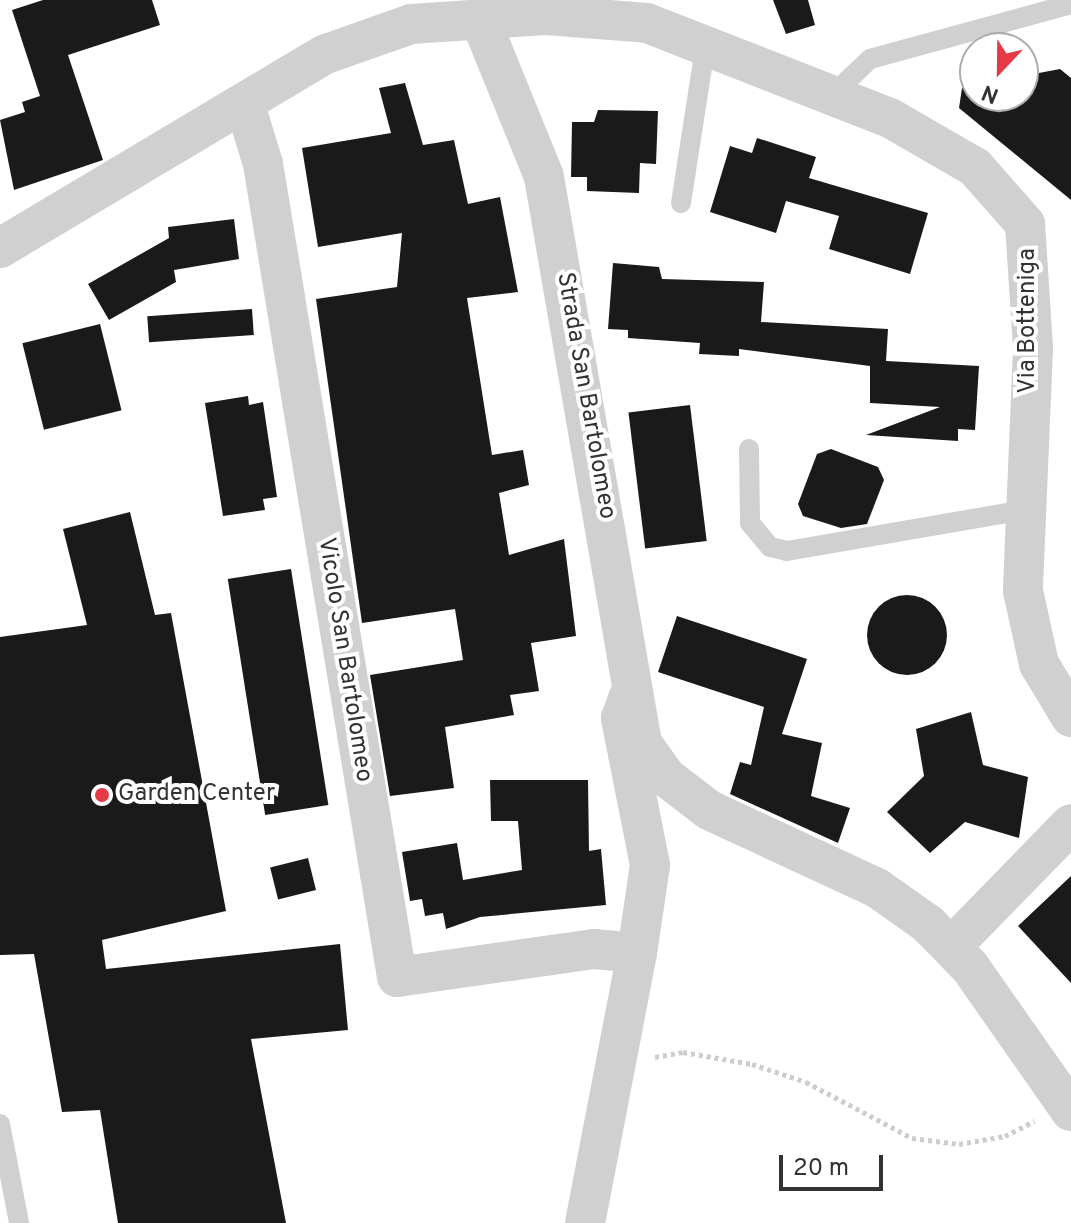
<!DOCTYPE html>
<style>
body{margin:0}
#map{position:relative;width:1071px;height:1223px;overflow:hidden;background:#fff;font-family:Overpass,sans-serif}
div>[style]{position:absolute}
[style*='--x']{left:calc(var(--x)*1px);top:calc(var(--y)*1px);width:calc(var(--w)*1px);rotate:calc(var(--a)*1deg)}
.building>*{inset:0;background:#1a1a1a;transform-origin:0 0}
.round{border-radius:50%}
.path>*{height:5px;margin-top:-2.5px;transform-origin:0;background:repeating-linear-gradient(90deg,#cdcdcd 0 4px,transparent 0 8px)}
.service>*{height:20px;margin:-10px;padding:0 10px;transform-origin:10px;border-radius:10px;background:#d0d0d0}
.minor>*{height:40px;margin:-20px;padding:0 20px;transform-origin:20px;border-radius:20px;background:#d0d0d0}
.dots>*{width:22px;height:22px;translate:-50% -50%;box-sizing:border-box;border:4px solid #fff;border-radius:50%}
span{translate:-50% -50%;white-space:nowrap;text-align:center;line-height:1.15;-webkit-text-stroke:8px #fff;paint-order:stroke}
.street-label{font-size:24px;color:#333}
.poi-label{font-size:24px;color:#333}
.left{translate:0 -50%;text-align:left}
.north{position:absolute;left:959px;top:32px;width:80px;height:80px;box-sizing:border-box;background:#fff;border:2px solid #adadad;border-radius:50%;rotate:202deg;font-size:22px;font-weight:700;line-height:32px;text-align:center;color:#333}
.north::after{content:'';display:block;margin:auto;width:28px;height:36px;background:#e63946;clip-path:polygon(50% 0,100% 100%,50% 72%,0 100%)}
.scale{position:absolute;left:779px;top:1155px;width:104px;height:36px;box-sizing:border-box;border:4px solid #333;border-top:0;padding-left:10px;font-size:24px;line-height:28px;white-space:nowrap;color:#333;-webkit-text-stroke:6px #fff;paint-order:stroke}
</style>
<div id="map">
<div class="building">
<div style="clip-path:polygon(43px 0,152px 0,160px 25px,68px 55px,103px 160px,14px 190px,0 120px,25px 112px,22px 102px,40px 96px,12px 10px)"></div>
<div style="clip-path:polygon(773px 0,808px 0,815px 25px,786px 34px)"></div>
<div style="clip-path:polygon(1060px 69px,1071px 78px,1071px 200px,959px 108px,962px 88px,975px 85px,975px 96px,1023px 96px,1023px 76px)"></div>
<div style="clip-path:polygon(405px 83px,423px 145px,454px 140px,468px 204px,500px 197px,518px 292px,467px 298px,492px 455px,523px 450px,529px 485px,499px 493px,509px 555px,564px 539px,576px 636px,531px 643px,539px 691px,510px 695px,514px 715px,445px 727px,454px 788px,390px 796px,370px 675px,463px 660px,455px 609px,362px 623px,316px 299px,397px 287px,402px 233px,318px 247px,302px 148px,391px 133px,379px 88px)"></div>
<div style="clip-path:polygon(598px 110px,658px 111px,656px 164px,640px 163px,639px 193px,587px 191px,587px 177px,571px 177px,572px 122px,594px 122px)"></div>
<div style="clip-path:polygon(757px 138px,816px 157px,809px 178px,928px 213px,910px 274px,829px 249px,839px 216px,786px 201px,776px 233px,710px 212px,730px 146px,752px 153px)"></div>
<div style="clip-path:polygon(234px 219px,239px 259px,174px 270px,176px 282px,109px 320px,88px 284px,169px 238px,168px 227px)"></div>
<div style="clip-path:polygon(613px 263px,659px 267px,662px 279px,764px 282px,761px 322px,888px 329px,886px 361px,979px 366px,975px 430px,958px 429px,958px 441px,866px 435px,940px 407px,870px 403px,870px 366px,739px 349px,739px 356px,699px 354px,700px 343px,628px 338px,628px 330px,608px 329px)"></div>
<div style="left:252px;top:309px;width:26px;height:105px;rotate:86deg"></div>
<div style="left:100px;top:324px;width:89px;height:80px;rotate:76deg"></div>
<div style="clip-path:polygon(248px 396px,249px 405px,263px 402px,277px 497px,263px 499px,265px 510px,223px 516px,205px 403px)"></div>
<div style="left:690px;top:405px;width:137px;height:62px;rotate:83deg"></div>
<div style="clip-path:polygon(831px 449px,878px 467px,884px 480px,867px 524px,841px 528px,803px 516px,798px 504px,817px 454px)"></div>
<div style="clip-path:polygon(130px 512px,155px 615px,171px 613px,226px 911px,102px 940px,106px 969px,340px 944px,348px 1030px,251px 1039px,286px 1223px,118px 1223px,100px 1110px,62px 1112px,34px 954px,0 955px,0 637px,87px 625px,63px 529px)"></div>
<div style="left:291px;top:569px;width:239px;height:64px;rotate:81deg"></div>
<div class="round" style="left:867px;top:595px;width:80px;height:80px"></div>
<div style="clip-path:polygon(677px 616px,807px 659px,782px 734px,822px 743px,811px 796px,850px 808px,838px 843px,730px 794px,740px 762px,751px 765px,764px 707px,658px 672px)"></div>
<div style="clip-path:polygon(971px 712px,983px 765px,1028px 777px,1019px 838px,965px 822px,930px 853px,887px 812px,924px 776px,916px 729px)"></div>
<div style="clip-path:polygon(490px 780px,588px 780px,589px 851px,601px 849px,606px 905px,480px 917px,446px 929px,443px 913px,425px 916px,422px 899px,410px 901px,402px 852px,457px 843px,463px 880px,522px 870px,518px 821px,491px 821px)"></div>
<div style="left:308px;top:858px;width:33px;height:39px;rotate:76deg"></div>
<div style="clip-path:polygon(1071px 876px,1071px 983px,1018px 926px)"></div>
</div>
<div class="path">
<div style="--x:655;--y:1057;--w:28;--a:-10"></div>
<div style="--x:683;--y:1052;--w:70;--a:9.9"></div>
<div style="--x:752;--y:1064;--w:57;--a:18.4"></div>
<div style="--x:806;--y:1082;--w:120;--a:27.8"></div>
<div style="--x:912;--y:1138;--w:47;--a:7.3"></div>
<div style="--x:959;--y:1144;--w:47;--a:-9.9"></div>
<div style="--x:1005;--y:1136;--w:33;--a:-27"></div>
</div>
<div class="service">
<div style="--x:833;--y:94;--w:51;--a:-43.4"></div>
<div style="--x:870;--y:59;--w:208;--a:-15.3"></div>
<div style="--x:681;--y:203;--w:164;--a:-81.2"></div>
<div style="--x:749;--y:449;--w:74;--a:89.2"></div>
<div style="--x:750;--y:523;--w:31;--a:50"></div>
<div style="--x:770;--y:547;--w:17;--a:13"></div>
<div style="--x:787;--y:551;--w:241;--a:-9.8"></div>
<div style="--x:0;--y:1124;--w:101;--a:79.1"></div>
</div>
<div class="minor">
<div style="--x:480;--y:19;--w:170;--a:67.9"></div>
<div style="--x:544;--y:177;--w:574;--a:80.18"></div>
<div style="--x:642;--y:743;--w:42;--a:54.8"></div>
<div style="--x:666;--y:777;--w:54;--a:37.5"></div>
<div style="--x:709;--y:810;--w:185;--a:24.9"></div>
<div style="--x:877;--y:888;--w:62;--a:35.2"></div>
<div style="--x:928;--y:924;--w:60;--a:45.7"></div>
<div style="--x:970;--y:967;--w:176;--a:55"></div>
<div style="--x:245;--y:105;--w:62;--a:73"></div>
<div style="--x:263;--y:164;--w:824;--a:80.64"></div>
<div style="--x:397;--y:977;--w:199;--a:-8.1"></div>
<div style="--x:594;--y:949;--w:43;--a:5.3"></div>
<div style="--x:637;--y:953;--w:89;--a:-81.6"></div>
<div style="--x:650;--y:865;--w:150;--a:-101.2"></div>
<div style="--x:621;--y:718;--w:23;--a:-70"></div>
<div style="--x:0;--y:248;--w:379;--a:-30.8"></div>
<div style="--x:326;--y:54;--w:90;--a:-19.4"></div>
<div style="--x:411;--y:24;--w:135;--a:-3.8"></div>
<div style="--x:546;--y:15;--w:101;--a:4.5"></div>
<div style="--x:647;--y:23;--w:261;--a:21.4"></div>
<div style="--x:890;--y:118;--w:98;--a:30"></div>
<div style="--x:975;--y:167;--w:76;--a:48.7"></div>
<div style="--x:1025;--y:224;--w:125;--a:86.3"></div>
<div style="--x:1033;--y:349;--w:242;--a:92.4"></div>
<div style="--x:1023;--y:591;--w:75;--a:77.6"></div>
<div style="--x:1039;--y:664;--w:62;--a:58.9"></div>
<div style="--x:952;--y:946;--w:170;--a:-45.7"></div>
<div style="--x:585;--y:1223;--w:275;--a:-79.1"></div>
</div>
<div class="dots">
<div style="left:102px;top:795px;background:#e63946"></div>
</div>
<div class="street-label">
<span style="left:1029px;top:321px;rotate:-90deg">Via Botteniga</span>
<span style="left:585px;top:396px;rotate:80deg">Strada San Bartolomeo</span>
<span style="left:344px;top:660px;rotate:81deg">Vicolo San Bartolomeo</span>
</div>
<div class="poi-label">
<span class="left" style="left:118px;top:795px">Garden Center</span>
</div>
<div class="north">N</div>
<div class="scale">20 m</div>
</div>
